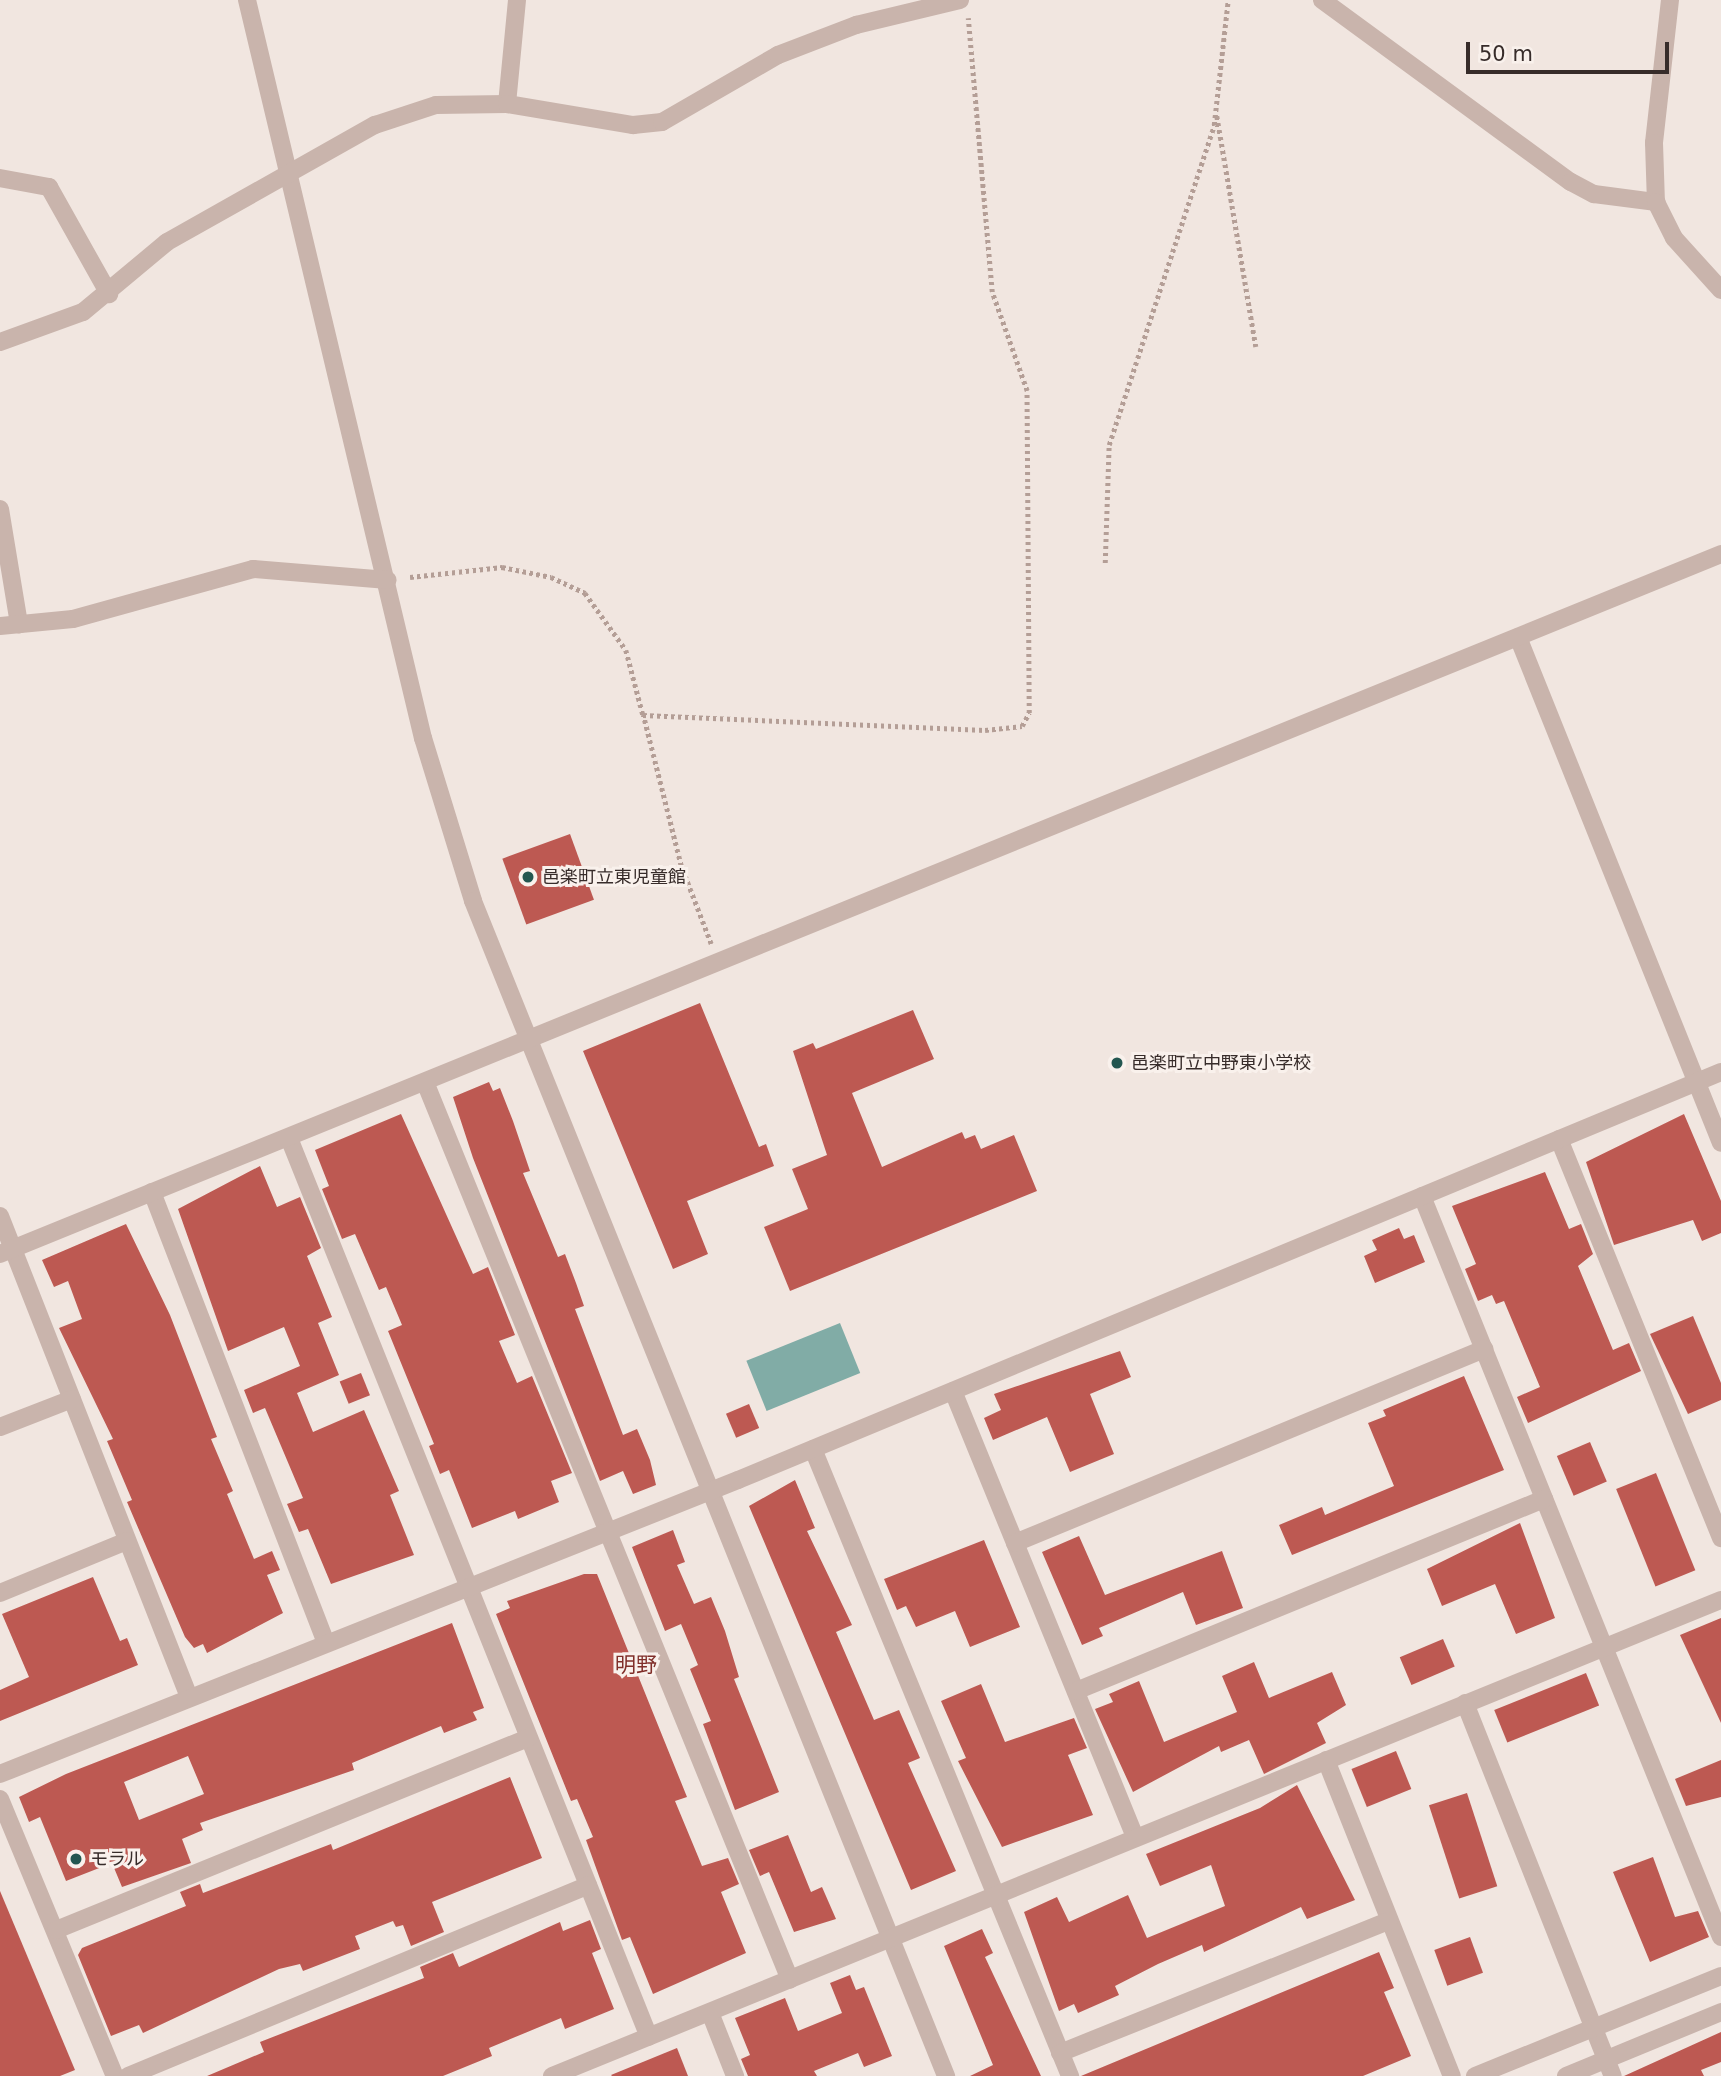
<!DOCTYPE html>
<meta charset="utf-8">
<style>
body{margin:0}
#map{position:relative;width:1721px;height:2076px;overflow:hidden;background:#f1e6e0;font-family:"DejaVu Sans","Noto Sans JP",sans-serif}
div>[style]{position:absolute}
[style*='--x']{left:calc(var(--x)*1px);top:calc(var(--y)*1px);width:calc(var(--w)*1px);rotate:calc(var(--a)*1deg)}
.water>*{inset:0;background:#81aca6;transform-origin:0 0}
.building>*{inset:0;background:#bd5952;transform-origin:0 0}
.path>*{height:4.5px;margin-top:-2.25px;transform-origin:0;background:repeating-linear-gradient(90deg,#b49e96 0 3.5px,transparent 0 7px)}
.minor>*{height:18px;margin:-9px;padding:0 9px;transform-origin:9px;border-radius:9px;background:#c9b4ac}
.dots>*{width:19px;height:19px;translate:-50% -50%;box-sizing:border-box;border:4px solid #f9f1ec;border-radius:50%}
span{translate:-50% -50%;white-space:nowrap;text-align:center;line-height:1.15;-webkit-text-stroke:6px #f9f1ec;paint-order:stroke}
.poi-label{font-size:18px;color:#372c2a}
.left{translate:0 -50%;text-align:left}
.quarter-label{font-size:21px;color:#802f2a}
.scale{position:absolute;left:1466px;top:42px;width:203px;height:32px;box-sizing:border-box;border:4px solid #372c2a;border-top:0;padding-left:9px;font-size:21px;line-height:24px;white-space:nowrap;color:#372c2a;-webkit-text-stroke:5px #f9f1ec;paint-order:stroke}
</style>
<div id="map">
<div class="water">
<div style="left:840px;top:1323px;width:54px;height:101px;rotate:68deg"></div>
</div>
<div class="building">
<div style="left:570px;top:834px;width:70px;height:72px;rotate:70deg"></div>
<div style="clip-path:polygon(700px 1003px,759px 1147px,766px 1144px,774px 1166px,687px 1201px,708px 1254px,673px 1269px,583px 1051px)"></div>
<div style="clip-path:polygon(913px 1010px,934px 1059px,852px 1093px,882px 1167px,962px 1132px,965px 1139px,975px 1135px,981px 1149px,1014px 1135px,1037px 1191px,790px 1291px,764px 1227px,808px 1209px,792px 1169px,827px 1155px,793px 1051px,813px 1043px,816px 1049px)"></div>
<div style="clip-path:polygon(489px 1082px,493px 1091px,500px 1088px,513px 1121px,530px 1171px,523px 1173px,558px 1257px,565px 1254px,576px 1283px,584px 1306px,575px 1309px,623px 1435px,637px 1429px,650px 1460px,656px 1485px,633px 1494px,623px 1471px,600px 1481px,473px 1158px,453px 1097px)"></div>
<div style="clip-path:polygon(401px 1114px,473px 1274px,488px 1267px,515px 1335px,499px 1341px,517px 1383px,532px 1376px,572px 1473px,551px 1481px,559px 1502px,518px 1519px,515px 1511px,472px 1528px,449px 1470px,440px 1474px,429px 1446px,434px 1444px,388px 1331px,402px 1325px,386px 1287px,379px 1290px,355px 1234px,342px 1239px,322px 1189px,329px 1186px,315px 1150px)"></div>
<div style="clip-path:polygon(1684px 1114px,1721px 1201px,1721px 1233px,1702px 1241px,1693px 1220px,1614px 1245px,1586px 1162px)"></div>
<div style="clip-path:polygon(260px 1166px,277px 1207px,300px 1197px,321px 1248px,307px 1256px,332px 1317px,318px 1323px,339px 1375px,297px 1393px,313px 1432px,364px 1410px,399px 1491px,390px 1495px,414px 1555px,331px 1584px,308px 1529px,299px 1532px,287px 1504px,303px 1498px,265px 1408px,253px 1413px,244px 1390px,300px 1366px,284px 1327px,228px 1351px,178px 1209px)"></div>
<div style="clip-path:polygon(1545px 1172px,1569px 1229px,1581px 1224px,1593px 1254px,1578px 1266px,1613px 1350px,1629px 1343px,1641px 1371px,1528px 1423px,1517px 1397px,1540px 1387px,1504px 1301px,1496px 1304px,1492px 1295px,1478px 1301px,1465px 1269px,1476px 1264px,1452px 1206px)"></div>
<div style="clip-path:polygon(126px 1224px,170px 1315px,217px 1437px,211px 1439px,233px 1491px,227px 1494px,254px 1559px,272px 1551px,280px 1570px,267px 1575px,283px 1613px,207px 1653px,203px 1644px,194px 1648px,185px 1637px,127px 1502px,132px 1500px,107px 1441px,113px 1439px,59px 1328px,82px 1319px,68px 1281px,54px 1287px,42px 1260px)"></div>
<div style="clip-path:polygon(1399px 1228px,1404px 1239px,1414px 1235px,1425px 1262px,1375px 1283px,1364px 1256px,1377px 1250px,1372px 1240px)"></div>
<div style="clip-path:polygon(1693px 1316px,1721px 1383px,1721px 1400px,1688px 1414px,1650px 1334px)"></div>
<div style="clip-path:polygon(1120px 1351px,1131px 1377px,1090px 1394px,1114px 1454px,1070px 1472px,1047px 1417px,993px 1440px,984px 1418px,1001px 1410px,994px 1394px)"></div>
<div style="left:361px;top:1373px;width:24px;height:23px;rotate:68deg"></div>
<div style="clip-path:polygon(1464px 1376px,1504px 1470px,1292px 1555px,1279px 1525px,1322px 1507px,1325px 1515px,1394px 1486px,1368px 1423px,1386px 1416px,1383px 1410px)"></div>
<div style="left:749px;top:1404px;width:26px;height:25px;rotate:67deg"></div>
<div style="left:1590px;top:1442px;width:43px;height:36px;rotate:67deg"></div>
<div style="left:1656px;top:1473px;width:105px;height:43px;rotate:68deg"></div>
<div style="clip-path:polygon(795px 1480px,815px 1528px,807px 1531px,852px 1625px,836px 1632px,874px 1720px,899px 1710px,920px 1758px,908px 1763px,956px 1871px,911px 1890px,749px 1506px)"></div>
<div style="clip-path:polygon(1520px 1523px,1555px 1618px,1516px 1634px,1495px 1584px,1442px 1606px,1427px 1569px)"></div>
<div style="clip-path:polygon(673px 1530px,685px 1562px,677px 1565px,694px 1604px,711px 1597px,725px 1631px,739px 1677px,734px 1679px,779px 1792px,735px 1810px,703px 1724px,711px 1721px,690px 1669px,698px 1665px,681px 1624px,665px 1631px,632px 1547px)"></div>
<div style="clip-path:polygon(1079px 1536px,1105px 1595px,1222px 1551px,1243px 1608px,1196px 1625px,1183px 1592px,1099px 1628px,1103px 1636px,1082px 1645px,1042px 1552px)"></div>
<div style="clip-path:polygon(984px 1540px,1020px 1627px,970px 1647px,955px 1611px,916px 1627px,906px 1606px,897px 1610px,884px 1579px)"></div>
<div style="clip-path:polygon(584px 1574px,597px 1574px,687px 1797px,675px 1801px,702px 1866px,728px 1858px,739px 1884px,721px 1892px,746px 1953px,653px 1994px,630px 1937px,622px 1940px,586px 1840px,593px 1837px,577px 1799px,571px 1801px,496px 1614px,510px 1608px,507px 1601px)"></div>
<div style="clip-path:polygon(93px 1577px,120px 1641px,127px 1638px,138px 1665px,0 1721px,0 1690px,29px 1677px,2px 1614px)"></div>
<div style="clip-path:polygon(1721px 1618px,1721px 1723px,1680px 1635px)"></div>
<div style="clip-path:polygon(evenodd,452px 1623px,484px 1708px,473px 1712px,477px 1720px,444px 1733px,441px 1726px,352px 1763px,354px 1770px,200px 1823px,203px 1830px,182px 1839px,191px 1863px,122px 1887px,112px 1863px,66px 1881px,40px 1817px,29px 1822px,19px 1797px,66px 1774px,452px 1623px,188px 1756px,204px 1794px,139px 1820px,124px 1782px,188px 1756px)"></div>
<div style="left:1443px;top:1639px;width:30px;height:47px;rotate:67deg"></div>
<div style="clip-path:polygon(1254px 1662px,1269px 1698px,1332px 1672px,1346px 1705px,1317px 1723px,1326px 1743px,1264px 1774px,1249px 1740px,1221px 1752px,1219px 1746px,1133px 1792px,1095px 1709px,1113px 1702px,1109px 1694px,1139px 1681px,1164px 1742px,1237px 1712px,1222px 1676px)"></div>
<div style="left:1586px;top:1673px;width:35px;height:99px;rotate:68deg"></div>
<div style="clip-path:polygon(981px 1684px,1005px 1742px,1074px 1718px,1087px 1748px,1068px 1755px,1093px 1815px,1002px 1847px,958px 1761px,966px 1758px,941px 1701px)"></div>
<div style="left:1396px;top:1751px;width:41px;height:48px;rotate:68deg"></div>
<div style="clip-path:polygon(1721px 1760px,1721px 1797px,1686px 1806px,1675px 1779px)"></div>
<div style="clip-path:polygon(510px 1777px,542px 1858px,432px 1902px,444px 1932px,411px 1946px,403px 1925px,396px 1927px,393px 1921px,355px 1936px,360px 1949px,303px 1971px,300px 1964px,279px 1969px,143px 2033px,139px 2025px,111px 2036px,78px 1955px,82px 1948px,186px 1906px,180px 1892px,200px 1884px,203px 1893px,331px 1844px,333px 1850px)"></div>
<div style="clip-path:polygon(1297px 1785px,1355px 1900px,1307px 1919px,1301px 1907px,1204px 1952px,1202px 1945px,1158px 1964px,1115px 1986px,1119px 1995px,1078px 2013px,1074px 2004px,1059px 2011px,1024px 1912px,1057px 1897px,1069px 1922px,1128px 1895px,1147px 1938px,1225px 1906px,1211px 1865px,1160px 1886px,1146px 1854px,1260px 1808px)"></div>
<div style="left:1467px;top:1793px;width:98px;height:40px;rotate:72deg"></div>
<div style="clip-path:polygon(788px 1835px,811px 1892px,822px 1887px,836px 1919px,794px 1932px,769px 1872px,760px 1876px,749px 1850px)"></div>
<div style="clip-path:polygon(1653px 1857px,1675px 1917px,1698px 1911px,1709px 1937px,1650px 1962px,1613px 1872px)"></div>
<div style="clip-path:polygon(0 1891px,75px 2070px,60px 2076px,0 2076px)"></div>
<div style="clip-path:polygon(590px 1920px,601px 1949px,592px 1953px,614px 2009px,565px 2029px,561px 2018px,489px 2048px,492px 2056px,443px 2076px,207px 2076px,264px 2052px,260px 2042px,424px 1978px,420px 1967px,453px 1953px,459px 1967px,560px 1922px,563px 1931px)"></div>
<div style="clip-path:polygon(982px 1929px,993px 1953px,985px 1957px,1041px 2076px,970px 2076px,993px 2065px,944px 1946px)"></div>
<div style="left:1470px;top:1937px;width:38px;height:38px;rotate:70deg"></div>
<div style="clip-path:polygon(1379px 1952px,1394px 1988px,1384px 1992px,1411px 2056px,1363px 2076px,1081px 2076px)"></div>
<div style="clip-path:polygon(850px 1975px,856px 1990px,864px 1987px,892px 2056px,864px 2067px,858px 2053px,814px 2071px,817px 2076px,748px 2076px,741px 2059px,750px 2055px,735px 2018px,785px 1998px,798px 2031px,842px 2013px,830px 1983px)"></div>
<div style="clip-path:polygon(1721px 2032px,1721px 2062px,1701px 2070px,1704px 2076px,1624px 2076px)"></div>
<div style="clip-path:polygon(677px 2048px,688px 2076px,612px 2076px,611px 2075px)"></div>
</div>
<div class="path">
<div style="--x:1217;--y:116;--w:234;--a:80.4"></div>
<div style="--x:1105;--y:563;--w:118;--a:-88.1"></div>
<div style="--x:1109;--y:445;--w:337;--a:-71.8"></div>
<div style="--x:1214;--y:125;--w:126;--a:-83.6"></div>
<div style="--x:410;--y:577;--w:93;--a:-6.2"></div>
<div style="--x:502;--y:567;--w:50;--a:11.5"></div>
<div style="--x:551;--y:577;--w:38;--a:25"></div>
<div style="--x:585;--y:593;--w:70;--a:54.3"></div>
<div style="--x:626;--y:650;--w:67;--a:75.3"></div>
<div style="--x:711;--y:944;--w:84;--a:-111"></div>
<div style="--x:681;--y:866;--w:156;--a:-104.1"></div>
<div style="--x:643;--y:715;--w:342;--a:2.5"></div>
<div style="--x:985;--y:730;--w:37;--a:-6"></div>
<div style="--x:1022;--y:726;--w:15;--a:-62"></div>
<div style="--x:1029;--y:713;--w:322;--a:-90.4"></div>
<div style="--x:1027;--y:391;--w:105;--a:-109.5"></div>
<div style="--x:992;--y:292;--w:275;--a:-95"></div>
</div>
<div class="minor">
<div style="--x:247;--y:0;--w:759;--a:76.59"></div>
<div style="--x:423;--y:738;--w:170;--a:72.9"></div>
<div style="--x:473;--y:901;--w:1267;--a:68.07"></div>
<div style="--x:1322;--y:0;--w:308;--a:36.2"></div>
<div style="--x:1571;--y:182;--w:26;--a:28"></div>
<div style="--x:1594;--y:194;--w:63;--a:7.4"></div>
<div style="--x:1670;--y:0;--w:144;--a:96.4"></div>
<div style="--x:1654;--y:143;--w:59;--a:88.1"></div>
<div style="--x:1656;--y:202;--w:40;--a:63.4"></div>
<div style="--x:1674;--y:238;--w:70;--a:47.9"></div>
<div style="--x:507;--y:104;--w:104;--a:-84.5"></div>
<div style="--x:0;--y:178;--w:50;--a:10.4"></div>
<div style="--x:49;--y:187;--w:123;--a:60.7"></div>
<div style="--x:0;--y:342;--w:88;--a:-19.9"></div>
<div style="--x:83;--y:312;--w:109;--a:-39.8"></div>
<div style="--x:167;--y:242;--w:239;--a:-29.4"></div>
<div style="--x:375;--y:125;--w:64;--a:-18.2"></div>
<div style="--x:436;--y:105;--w:71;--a:-0.8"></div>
<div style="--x:507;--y:104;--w:128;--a:9.5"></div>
<div style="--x:633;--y:125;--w:29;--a:-6"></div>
<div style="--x:662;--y:122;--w:134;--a:-30"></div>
<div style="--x:778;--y:55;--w:84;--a:-21"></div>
<div style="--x:856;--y:25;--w:107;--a:-13.5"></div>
<div style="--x:0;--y:509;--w:117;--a:80.6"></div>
<div style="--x:0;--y:626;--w:73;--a:-5.5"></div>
<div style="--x:73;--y:619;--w:187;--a:-15.5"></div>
<div style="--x:253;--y:569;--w:135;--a:4.7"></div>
<div style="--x:1518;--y:637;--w:545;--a:68.14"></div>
<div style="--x:425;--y:1082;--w:969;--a:67.88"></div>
<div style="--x:289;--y:1138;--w:968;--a:68.18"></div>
<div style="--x:1559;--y:1139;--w:431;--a:67.9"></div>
<div style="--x:152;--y:1192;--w:482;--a:68.9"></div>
<div style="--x:1422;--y:1196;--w:799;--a:68.03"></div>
<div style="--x:0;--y:1216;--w:517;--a:68.55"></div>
<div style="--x:0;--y:1254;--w:1858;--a:-22.13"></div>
<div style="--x:953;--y:1391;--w:481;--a:67.8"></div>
<div style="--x:0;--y:1427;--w:77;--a:-21.3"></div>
<div style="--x:813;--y:1449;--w:678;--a:67.71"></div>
<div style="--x:1015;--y:1543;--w:508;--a:-22.47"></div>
<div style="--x:0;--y:1593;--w:137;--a:-22.3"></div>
<div style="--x:1076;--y:1691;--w:506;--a:-22.31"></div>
<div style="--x:1465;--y:1703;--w:401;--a:68.4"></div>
<div style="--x:1326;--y:1760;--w:340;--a:68.3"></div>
<div style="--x:0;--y:1774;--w:794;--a:-21.72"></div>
<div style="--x:738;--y:1480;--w:1064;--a:-22.54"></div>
<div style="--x:0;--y:1799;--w:300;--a:67.5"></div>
<div style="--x:56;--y:1930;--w:510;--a:-22.14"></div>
<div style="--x:711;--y:2015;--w:66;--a:68.5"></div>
<div style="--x:1060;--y:2053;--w:354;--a:-21.9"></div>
<div style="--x:128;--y:2076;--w:498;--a:-22.5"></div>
<div style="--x:552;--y:2076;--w:1262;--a:-22.16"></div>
<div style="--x:1475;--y:2076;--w:266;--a:-22.1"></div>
<div style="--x:1566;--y:2076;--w:168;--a:-22.4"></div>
</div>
<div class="dots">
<div style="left:528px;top:877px;background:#235650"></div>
<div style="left:1117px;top:1063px;background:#235650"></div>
<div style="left:76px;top:1859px;background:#235650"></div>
</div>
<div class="poi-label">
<span class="left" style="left:542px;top:877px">邑楽町立東児童館</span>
<span class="left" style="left:1131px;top:1063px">邑楽町立中野東小学校</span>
<span class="left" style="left:90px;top:1859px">モラル</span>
</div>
<div class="quarter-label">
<span style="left:636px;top:1665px">明野</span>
</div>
<div class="scale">50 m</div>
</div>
